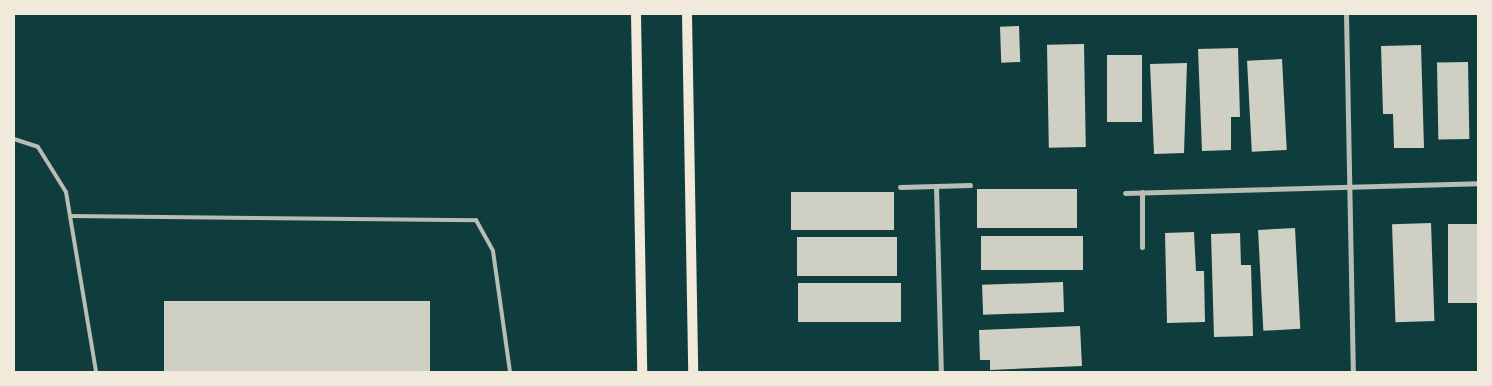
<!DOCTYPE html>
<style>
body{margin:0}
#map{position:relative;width:1492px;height:386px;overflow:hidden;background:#0f3d3e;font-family:"Work Sans",sans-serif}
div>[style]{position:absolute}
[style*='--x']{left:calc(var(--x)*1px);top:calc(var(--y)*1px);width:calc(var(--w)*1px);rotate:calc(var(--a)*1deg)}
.building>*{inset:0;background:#cfcfc3;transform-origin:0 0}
.service>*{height:4px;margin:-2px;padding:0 2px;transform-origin:2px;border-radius:2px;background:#b8beb3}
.minor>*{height:5px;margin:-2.5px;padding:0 2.5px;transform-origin:2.5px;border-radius:2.5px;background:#b8beb3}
.secondary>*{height:10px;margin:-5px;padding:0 5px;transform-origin:5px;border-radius:5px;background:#f1e9da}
span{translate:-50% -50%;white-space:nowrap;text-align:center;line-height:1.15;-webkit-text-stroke:5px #f1e9da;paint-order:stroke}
.frame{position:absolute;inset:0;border:15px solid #f1e9da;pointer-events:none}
</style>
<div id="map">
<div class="building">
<div style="left:1019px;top:26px;width:36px;height:19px;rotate:88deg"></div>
<div style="left:1084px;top:44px;width:103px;height:37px;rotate:89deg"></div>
<div style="clip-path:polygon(1421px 45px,1424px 148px,1394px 148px,1393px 114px,1383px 114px,1381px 46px)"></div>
<div style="clip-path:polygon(1238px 48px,1240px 117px,1231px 117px,1231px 150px,1202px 151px,1198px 49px)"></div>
<div style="left:1107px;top:55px;width:35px;height:67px"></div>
<div style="left:1282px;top:59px;width:91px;height:35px;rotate:87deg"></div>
<div style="left:1468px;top:62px;width:77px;height:31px;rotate:89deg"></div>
<div style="clip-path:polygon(1187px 63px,1184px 153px,1154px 154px,1150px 64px)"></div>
<div style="left:977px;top:189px;width:100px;height:39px"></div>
<div style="left:791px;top:192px;width:103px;height:38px"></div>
<div style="left:1431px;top:223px;width:98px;height:39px;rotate:88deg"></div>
<div style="left:1478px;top:224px;width:79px;height:30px;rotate:90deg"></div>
<div style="left:1295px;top:228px;width:101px;height:37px;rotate:87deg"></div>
<div style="clip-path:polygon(1194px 232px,1196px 271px,1204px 271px,1205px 322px,1167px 323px,1165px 233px)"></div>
<div style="clip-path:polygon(1240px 233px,1241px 265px,1251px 265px,1253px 336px,1214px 337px,1211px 234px)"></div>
<div style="left:981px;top:236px;width:102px;height:34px"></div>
<div style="left:797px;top:237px;width:100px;height:39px"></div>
<div style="left:1063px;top:282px;width:30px;height:81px;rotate:88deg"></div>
<div style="left:798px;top:283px;width:103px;height:39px"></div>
<div style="left:164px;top:301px;width:266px;height:71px"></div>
<div style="clip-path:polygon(1080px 326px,1082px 366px,990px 370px,990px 360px,980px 360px,979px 330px)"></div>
</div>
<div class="service">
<div style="--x:14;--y:139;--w:25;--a:18"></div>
<div style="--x:38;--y:147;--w:53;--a:58.1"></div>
<div style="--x:66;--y:192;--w:182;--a:80.5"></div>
<div style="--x:70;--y:216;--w:406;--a:0.6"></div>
<div style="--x:476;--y:220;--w:35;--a:61"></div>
<div style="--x:493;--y:251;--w:122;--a:82"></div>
</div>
<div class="minor">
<div style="--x:1346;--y:14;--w:358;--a:88.9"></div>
<div style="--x:936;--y:186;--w:186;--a:88.5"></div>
<div style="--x:900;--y:187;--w:70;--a:-1.6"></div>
<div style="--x:1142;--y:192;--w:55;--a:90"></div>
<div style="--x:1125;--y:193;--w:353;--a:-1.6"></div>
</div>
<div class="secondary">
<div style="--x:636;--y:14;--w:358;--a:89"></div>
<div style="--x:687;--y:14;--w:358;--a:89"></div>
</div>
<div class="frame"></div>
</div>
